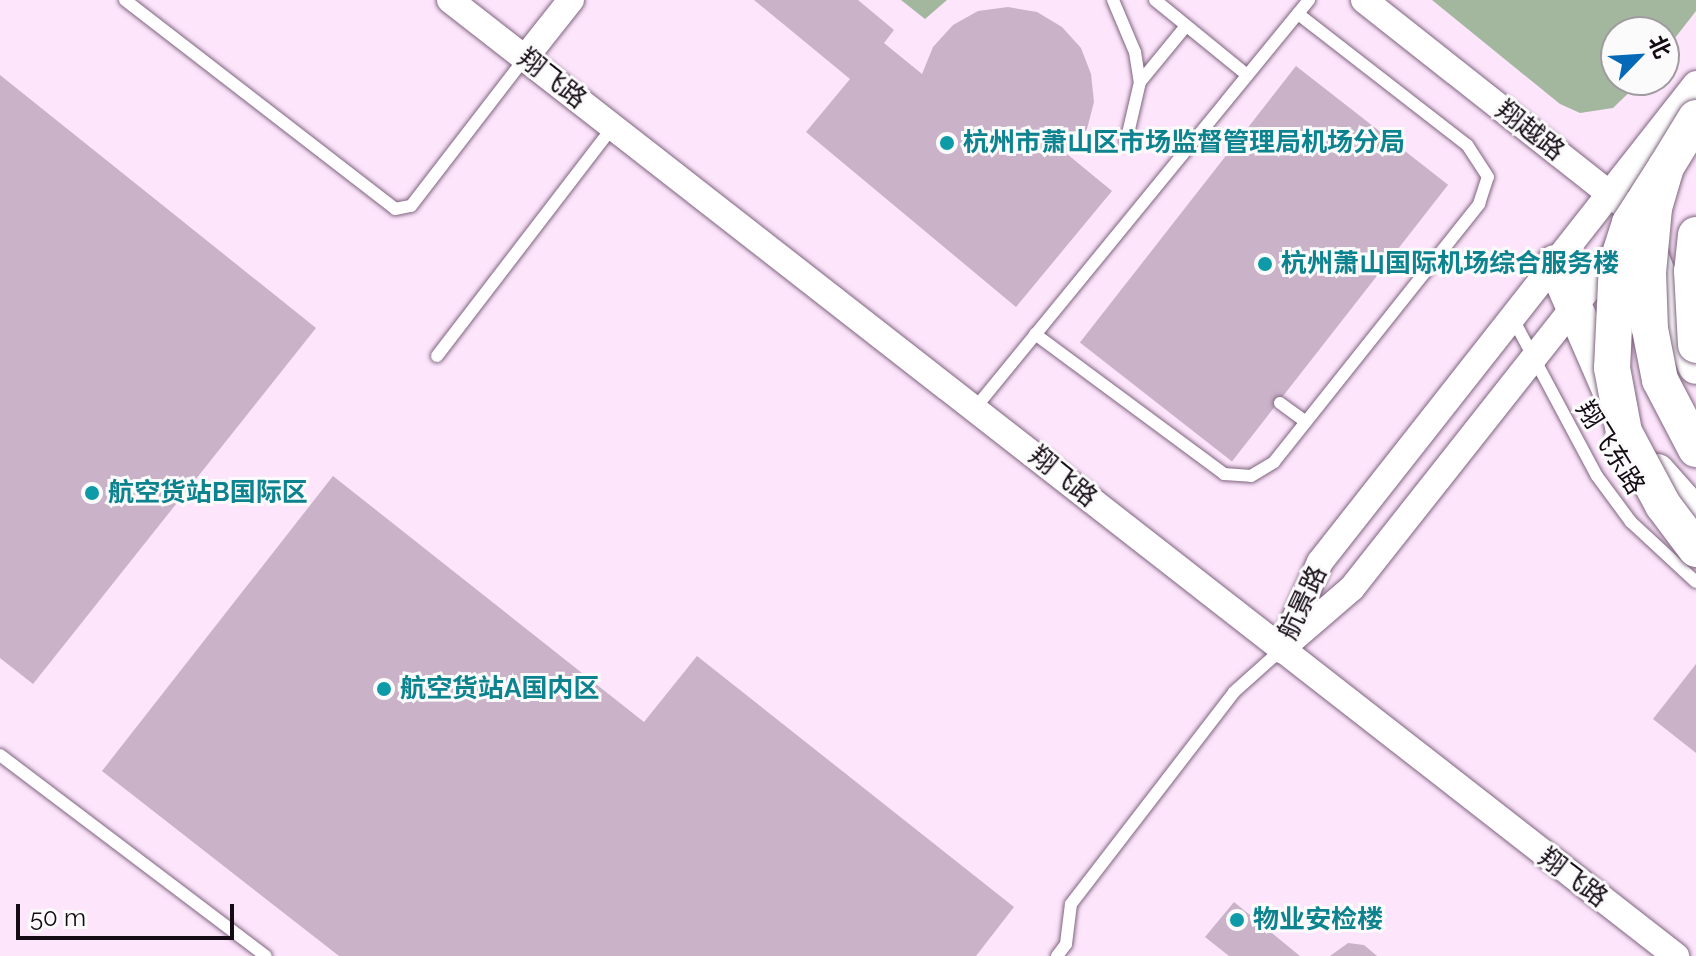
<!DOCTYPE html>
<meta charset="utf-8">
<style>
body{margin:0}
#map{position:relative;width:1696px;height:956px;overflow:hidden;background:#fde5fc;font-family:Raleway,"Noto Sans SC",sans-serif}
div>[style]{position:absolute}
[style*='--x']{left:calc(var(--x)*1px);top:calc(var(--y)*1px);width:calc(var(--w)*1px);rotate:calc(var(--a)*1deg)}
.forest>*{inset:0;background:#a3b79e}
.building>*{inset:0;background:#cab2c9;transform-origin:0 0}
.roads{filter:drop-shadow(0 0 2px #7e647e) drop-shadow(0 0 2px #7e647e)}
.service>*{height:12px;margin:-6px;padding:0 6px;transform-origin:6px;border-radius:6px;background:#fff}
.minor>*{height:26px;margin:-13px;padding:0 13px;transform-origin:13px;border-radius:13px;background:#fff}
.secondary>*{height:36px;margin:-18px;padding:0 18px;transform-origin:18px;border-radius:18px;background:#fff}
.bridges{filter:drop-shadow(0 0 2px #7e647e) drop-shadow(0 0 2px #7e647e)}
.secondary-bridge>*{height:36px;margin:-18px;padding:0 18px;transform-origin:18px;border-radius:18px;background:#fff}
.dots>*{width:22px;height:22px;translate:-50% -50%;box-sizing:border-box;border:4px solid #fbfbfb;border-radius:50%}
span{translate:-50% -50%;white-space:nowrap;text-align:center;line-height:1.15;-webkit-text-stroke:6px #fbfbfb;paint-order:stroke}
.street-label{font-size:26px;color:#150b15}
.culture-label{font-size:26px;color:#0d838f;font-weight:700}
.left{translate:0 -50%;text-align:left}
.north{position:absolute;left:1600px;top:16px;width:80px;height:80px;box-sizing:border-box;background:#fbfbfb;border:2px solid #9f9b9f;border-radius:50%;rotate:65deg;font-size:22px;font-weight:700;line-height:32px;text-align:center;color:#150b15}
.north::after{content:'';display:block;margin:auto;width:28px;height:36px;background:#0469b6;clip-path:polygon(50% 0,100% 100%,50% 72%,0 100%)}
.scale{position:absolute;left:16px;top:904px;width:218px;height:36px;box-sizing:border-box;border:4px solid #150b15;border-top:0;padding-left:10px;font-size:24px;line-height:28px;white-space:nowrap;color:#150b15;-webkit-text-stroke:6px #fbfbfb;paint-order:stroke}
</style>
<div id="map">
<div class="forest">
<div style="clip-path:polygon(901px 0,947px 0,925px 19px)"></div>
<div style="clip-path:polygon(1432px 0,1696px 0,1696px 11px,1664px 52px,1664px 32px,1616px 32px,1616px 80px,1642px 80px,1613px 108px,1580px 113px,1560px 104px)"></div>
</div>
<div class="building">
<div style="clip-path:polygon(754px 0,858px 0,894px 30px,884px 43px,922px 74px,933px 47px,953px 25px,978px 11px,1008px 7px,1037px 12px,1062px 27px,1081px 48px,1091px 74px,1094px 102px,1087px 129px,1067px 154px,1112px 191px,1016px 307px,806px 132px,850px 79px)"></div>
<div style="left:1296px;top:66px;width:193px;height:351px;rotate:38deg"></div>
<div style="clip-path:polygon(0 75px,316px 328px,33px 684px,0 658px)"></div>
<div style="clip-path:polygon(333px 476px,644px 722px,697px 656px,1014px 907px,976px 956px,339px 956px,102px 771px)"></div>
<div style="clip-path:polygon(1696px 664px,1696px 753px,1653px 719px)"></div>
<div style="clip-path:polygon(1234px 902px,1300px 956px,1229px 956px,1205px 937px)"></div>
<div style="clip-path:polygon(1348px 943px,1364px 945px,1377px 956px,1330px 956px)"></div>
</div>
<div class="roads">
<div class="service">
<div style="--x:125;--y:0;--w:341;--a:37.7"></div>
<div style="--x:395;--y:209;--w:16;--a:-11"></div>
<div style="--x:411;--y:206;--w:187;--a:-52.4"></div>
<div style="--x:1113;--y:0;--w:56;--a:67.1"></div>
<div style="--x:1135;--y:52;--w:30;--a:81"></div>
<div style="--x:1140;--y:82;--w:62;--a:103.1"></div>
<div style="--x:1155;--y:0;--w:119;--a:39.2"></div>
<div style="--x:1140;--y:82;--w:72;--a:-50.6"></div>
<div style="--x:1512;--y:317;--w:180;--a:61.9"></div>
<div style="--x:1597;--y:476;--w:57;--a:53.5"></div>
<div style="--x:1631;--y:522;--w:88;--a:42.7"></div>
<div style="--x:1035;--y:334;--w:235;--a:36.5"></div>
<div style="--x:1224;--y:474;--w:27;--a:4"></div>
<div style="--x:1251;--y:476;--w:27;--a:-31"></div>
<div style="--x:1274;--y:462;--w:330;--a:-51.5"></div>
<div style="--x:1479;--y:204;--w:28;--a:-72"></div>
<div style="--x:1488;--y:177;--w:38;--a:-123"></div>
<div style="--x:1467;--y:145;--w:214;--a:-142.2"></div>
<div style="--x:437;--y:356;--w:289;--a:-52.5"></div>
<div style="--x:1280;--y:403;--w:32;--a:36"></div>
<div style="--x:976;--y:407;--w:526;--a:-50.71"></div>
<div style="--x:0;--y:755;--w:333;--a:37.1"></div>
<div style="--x:1057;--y:956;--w:15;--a:-53"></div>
<div style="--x:1066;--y:944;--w:40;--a:-82.9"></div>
<div style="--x:1071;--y:904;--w:267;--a:-52.4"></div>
<div style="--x:1234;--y:692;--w:63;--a:-41.8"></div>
</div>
<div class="minor">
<div style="--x:450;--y:0;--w:1555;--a:37.95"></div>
<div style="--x:1364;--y:0;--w:331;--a:38.3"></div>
<div style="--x:525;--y:58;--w:74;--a:-51.6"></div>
<div style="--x:1286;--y:645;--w:87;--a:-40.8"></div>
<div style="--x:1352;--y:588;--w:434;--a:-51.7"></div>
<div style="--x:1281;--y:650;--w:96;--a:-66.1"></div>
<div style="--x:1320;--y:562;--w:608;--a:-51.81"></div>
</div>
<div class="secondary">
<div style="--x:1650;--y:256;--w:119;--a:67.3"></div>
<div style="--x:1555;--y:263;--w:150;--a:66.5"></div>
<div style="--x:1657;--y:472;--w:59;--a:48.4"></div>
</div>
</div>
<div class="bridges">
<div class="secondary-bridge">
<div style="--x:1696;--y:118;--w:57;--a:121.5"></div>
<div style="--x:1666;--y:167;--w:43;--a:106.3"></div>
<div style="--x:1654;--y:208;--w:65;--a:95.3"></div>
<div style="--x:1648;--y:273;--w:56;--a:88"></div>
<div style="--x:1650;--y:329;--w:52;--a:78.9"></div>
<div style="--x:1660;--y:380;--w:78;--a:62.4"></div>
<div style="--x:1666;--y:167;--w:67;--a:122.7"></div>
<div style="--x:1630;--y:223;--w:42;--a:108"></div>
<div style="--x:1617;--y:263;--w:105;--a:92.7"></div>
<div style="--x:1612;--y:368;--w:65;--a:79.4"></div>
<div style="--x:1624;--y:432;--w:83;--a:61.9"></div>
<div style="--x:1663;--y:505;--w:55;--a:53.1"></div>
<div style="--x:1696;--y:235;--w:36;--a:96"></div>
<div style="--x:1692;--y:271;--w:74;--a:86.9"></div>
</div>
</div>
<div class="dots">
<div style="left:947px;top:143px;background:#0f9aa8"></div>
<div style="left:1265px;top:264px;background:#0f9aa8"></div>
<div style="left:92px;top:493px;background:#0f9aa8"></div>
<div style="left:384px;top:689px;background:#0f9aa8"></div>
<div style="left:1237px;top:920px;background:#0f9aa8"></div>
</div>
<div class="street-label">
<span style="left:552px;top:79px;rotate:38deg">翔飞路</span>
<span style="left:1530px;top:131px;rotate:38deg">翔越路</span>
<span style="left:1610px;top:448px;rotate:58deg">翔飞东路</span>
<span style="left:1063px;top:477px;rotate:39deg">翔飞路</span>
<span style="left:1303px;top:603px;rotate:-65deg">航景路</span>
<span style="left:1573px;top:878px;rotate:37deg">翔飞路</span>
</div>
<div class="culture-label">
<span class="left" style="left:963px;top:143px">杭州市萧山区市场监督管理局机场分局</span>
<span class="left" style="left:1281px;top:264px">杭州萧山国际机场综合服务楼</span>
<span class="left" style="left:108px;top:493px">航空货站B国际区</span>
<span class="left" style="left:400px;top:689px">航空货站A国内区</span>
<span class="left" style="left:1253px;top:920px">物业安检楼</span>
</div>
<div class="north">北</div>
<div class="scale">50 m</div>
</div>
